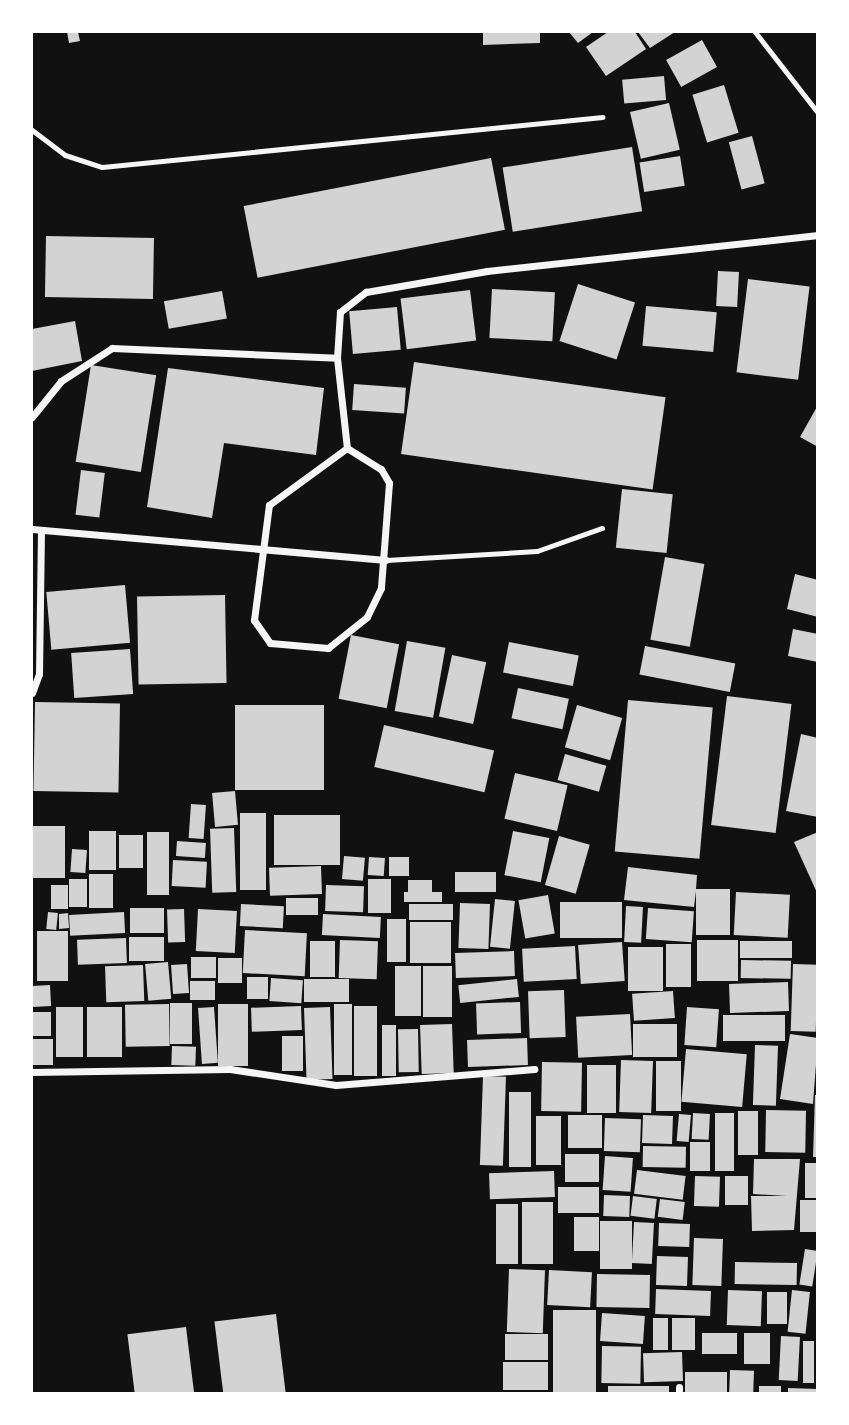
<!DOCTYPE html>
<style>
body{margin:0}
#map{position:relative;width:849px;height:1425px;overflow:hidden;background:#111;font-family:Lato,sans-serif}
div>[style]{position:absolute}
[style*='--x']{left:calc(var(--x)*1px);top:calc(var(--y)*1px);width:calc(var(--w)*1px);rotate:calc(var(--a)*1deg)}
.building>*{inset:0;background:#d3d3d3;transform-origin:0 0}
.service>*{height:5px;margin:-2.5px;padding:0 2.5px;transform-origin:2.5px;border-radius:2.5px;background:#f5f5f5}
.minor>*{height:7px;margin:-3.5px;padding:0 3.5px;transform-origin:3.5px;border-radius:3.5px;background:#f5f5f5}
span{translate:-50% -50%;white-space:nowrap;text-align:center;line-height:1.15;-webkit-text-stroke:5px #fff;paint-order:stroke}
.frame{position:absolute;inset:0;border:33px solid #fff;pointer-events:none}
</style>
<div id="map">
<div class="building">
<div style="clip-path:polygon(67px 32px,78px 32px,80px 41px,69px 43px)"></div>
<div style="clip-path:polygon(483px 32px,540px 32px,540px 43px,483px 45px)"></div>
<div style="clip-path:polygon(569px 32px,593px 32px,578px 43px)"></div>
<div style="clip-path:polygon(608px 32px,635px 32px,646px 49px,606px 76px,586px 47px)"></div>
<div style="clip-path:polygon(638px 32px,675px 32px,650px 48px)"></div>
<div style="left:702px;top:40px;width:31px;height:41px;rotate:61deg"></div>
<div style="left:664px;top:76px;width:24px;height:42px;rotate:85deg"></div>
<div style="left:724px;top:85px;width:50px;height:33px;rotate:73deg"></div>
<div style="left:669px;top:103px;width:48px;height:40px;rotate:77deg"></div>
<div style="left:752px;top:136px;width:49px;height:24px;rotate:75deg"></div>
<div style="left:632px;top:147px;width:65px;height:131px;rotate:81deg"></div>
<div style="left:680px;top:156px;width:30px;height:41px;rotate:81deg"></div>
<div style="left:491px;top:158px;width:73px;height:252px;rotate:79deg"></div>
<div style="left:46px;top:236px;width:108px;height:61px;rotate:1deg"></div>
<div style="left:718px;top:271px;width:21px;height:35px;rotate:3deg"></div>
<div style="left:748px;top:279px;width:62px;height:94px;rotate:7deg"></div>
<div style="left:578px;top:284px;width:60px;height:60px;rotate:18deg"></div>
<div style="left:492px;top:289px;width:63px;height:49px;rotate:3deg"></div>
<div style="left:470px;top:290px;width:51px;height:70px;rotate:83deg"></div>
<div style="left:222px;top:291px;width:28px;height:59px;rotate:80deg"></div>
<div style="left:646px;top:306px;width:71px;height:40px;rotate:5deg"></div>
<div style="left:397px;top:307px;width:43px;height:48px;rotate:85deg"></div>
<div style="clip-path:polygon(75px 321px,82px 361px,32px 371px,32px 329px)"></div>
<div style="left:414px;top:362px;width:254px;height:93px;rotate:8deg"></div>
<div style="left:91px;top:365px;width:66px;height:98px;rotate:9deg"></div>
<div style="clip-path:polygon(168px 368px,324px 388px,316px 455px,224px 443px,212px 518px,147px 507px)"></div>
<div style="left:354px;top:384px;width:52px;height:26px;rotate:4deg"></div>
<div style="clip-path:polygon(818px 405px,818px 447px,800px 437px)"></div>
<div style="left:81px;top:470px;width:24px;height:45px;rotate:7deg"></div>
<div style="left:622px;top:489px;width:51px;height:59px;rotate:6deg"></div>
<div style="left:665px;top:557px;width:40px;height:84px;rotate:10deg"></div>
<div style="clip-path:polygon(795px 574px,818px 580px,818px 617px,787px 609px)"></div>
<div style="left:125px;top:585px;width:58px;height:79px;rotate:85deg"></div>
<div style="left:225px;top:595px;width:88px;height:88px;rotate:89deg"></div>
<div style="clip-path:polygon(793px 629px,818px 634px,818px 662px,788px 656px)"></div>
<div style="left:351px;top:635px;width:49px;height:65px;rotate:11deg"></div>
<div style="left:407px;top:641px;width:39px;height:71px;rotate:10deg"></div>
<div style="left:509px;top:642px;width:71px;height:31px;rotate:11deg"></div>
<div style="left:645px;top:646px;width:92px;height:29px;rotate:11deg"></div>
<div style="left:130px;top:649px;width:45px;height:59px;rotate:86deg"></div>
<div style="left:452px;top:655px;width:35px;height:63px;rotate:12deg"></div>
<div style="left:518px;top:688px;width:52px;height:31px;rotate:12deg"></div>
<div style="left:727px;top:696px;width:65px;height:130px;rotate:7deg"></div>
<div style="left:628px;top:700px;width:85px;height:152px;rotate:5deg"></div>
<div style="left:35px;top:702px;width:85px;height:89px;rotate:1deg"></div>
<div style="left:235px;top:705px;width:89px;height:85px"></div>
<div style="left:577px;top:705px;width:47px;height:44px;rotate:16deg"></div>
<div style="left:384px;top:725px;width:113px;height:43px;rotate:13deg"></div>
<div style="clip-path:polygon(801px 734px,818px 738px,818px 817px,786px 811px)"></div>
<div style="left:565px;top:754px;width:43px;height:27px;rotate:16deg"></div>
<div style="left:515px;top:773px;width:54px;height:47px;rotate:13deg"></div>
<div style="left:235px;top:791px;width:34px;height:23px;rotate:85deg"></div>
<div style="left:191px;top:804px;width:15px;height:34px;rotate:4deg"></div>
<div style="left:240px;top:813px;width:26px;height:77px"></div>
<div style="left:274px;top:815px;width:66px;height:50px"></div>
<div style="left:32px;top:826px;width:33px;height:52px"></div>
<div style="left:234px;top:828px;width:64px;height:24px;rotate:88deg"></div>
<div style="left:89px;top:831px;width:27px;height:39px"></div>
<div style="left:513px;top:831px;width:37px;height:45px;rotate:11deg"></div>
<div style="left:147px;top:832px;width:22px;height:63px"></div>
<div style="clip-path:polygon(818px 832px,818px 895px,794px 842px)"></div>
<div style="left:119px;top:835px;width:24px;height:33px"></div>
<div style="left:559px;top:836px;width:32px;height:51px;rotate:16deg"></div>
<div style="left:177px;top:841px;width:29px;height:15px;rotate:4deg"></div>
<div style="left:72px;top:849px;width:15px;height:23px;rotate:4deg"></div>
<div style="left:344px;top:856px;width:21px;height:23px;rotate:5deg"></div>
<div style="left:369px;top:857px;width:16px;height:18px;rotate:4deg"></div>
<div style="left:389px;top:857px;width:20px;height:19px"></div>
<div style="left:173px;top:860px;width:34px;height:26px;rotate:3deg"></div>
<div style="left:321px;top:866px;width:28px;height:52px;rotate:88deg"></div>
<div style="clip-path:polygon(628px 867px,697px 875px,696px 889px,730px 889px,730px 935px,696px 935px,696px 891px,694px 907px,624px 900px)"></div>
<div style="left:455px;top:872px;width:41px;height:20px"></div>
<div style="left:89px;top:874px;width:24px;height:34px"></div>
<div style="left:69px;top:879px;width:18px;height:28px"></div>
<div style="left:368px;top:879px;width:23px;height:34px"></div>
<div style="left:408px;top:880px;width:24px;height:12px"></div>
<div style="left:51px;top:885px;width:17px;height:24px"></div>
<div style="left:326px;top:885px;width:38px;height:26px;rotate:2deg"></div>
<div style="left:442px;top:892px;width:10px;height:38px;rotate:90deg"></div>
<div style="left:736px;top:892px;width:54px;height:43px;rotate:3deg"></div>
<div style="left:548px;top:895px;width:39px;height:30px;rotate:80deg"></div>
<div style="left:286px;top:898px;width:32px;height:17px"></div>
<div style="left:495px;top:899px;width:20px;height:48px;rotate:6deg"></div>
<div style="left:560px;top:902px;width:62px;height:36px"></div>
<div style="left:460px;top:903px;width:30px;height:45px;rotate:2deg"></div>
<div style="left:241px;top:904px;width:43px;height:22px;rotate:3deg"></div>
<div style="left:409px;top:904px;width:44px;height:16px"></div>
<div style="left:626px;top:906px;width:17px;height:36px;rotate:3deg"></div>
<div style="left:164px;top:908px;width:25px;height:34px;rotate:90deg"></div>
<div style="left:648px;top:908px;width:46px;height:31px;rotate:4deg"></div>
<div style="left:184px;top:909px;width:33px;height:17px;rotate:88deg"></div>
<div style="left:198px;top:909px;width:39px;height:42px;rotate:3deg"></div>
<div style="left:48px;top:912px;width:10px;height:17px;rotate:6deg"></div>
<div style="left:124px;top:912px;width:21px;height:55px;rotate:87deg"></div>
<div style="clip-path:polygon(68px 913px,69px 928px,59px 929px,59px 914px)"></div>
<div style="left:323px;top:914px;width:58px;height:21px;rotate:3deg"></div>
<div style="left:387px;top:919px;width:19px;height:43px"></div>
<div style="left:410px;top:922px;width:41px;height:41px"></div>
<div style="left:245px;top:930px;width:62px;height:43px;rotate:3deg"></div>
<div style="left:37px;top:931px;width:31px;height:50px"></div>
<div style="left:129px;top:937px;width:35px;height:24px"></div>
<div style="left:126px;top:938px;width:25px;height:49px;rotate:88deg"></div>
<div style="left:340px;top:940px;width:38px;height:38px;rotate:2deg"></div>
<div style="left:738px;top:940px;width:41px;height:41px;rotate:90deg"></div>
<div style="left:310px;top:941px;width:25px;height:36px"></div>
<div style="left:740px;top:941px;width:52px;height:17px"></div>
<div style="left:622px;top:942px;width:39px;height:44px;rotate:86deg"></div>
<div style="left:666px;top:944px;width:25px;height:43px"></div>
<div style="left:575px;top:946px;width:33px;height:53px;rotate:87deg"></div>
<div style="left:628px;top:947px;width:35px;height:44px"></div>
<div style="left:514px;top:951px;width:25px;height:59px;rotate:88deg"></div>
<div style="left:191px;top:957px;width:25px;height:21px"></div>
<div style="left:218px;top:958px;width:24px;height:25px"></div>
<div style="left:741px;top:960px;width:50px;height:18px;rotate:1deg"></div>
<div style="left:168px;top:962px;width:37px;height:23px;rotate:85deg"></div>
<div style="left:187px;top:964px;width:29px;height:16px;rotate:86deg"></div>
<div style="left:793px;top:964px;width:25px;height:67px;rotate:2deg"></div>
<div style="left:143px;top:965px;width:36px;height:38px;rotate:88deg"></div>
<div style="left:395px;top:966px;width:26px;height:50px"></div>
<div style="left:423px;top:966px;width:29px;height:51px"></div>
<div style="left:247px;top:977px;width:21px;height:22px"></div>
<div style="left:271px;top:978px;width:32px;height:23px;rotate:4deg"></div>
<div style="left:349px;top:979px;width:23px;height:45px;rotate:90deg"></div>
<div style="left:517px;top:979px;width:18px;height:59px;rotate:84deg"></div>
<div style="left:190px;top:981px;width:25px;height:19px"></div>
<div style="left:788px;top:982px;width:29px;height:59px;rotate:88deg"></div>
<div style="left:50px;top:985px;width:21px;height:18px;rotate:87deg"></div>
<div style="left:564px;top:990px;width:47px;height:36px;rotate:88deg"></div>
<div style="left:673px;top:991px;width:27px;height:41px;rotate:86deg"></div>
<div style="left:520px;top:1002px;width:31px;height:44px;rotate:88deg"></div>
<div style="left:170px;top:1003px;width:22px;height:41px"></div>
<div style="left:169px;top:1004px;width:42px;height:44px;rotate:89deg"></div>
<div style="left:218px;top:1004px;width:30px;height:62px"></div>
<div style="left:334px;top:1004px;width:18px;height:71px"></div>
<div style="left:301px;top:1006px;width:24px;height:50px;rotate:88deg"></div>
<div style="left:354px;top:1006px;width:23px;height:70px"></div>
<div style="left:56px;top:1007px;width:27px;height:50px"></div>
<div style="left:87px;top:1007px;width:35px;height:50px"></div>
<div style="left:214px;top:1007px;width:56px;height:16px;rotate:86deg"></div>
<div style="left:330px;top:1007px;width:72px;height:26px;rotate:88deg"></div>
<div style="left:687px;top:1007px;width:32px;height:38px;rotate:4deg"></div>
<div style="left:32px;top:1012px;width:19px;height:24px"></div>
<div style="left:630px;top:1014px;width:41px;height:54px;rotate:87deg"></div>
<div style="left:723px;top:1015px;width:62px;height:26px"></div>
<div style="left:452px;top:1024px;width:49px;height:32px;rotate:88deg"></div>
<div style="left:633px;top:1024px;width:44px;height:33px"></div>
<div style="left:382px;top:1025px;width:14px;height:51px"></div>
<div style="left:418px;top:1029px;width:43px;height:20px;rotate:89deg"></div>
<div style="clip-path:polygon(790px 1034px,818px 1038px,813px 1104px,780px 1099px)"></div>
<div style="left:282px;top:1036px;width:21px;height:35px"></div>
<div style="left:527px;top:1038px;width:27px;height:60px;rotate:88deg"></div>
<div style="left:32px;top:1039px;width:21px;height:26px"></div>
<div style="left:755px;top:1045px;width:23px;height:60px;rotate:2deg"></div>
<div style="left:172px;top:1046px;width:24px;height:19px;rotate:2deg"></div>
<div style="left:686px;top:1049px;width:61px;height:53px;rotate:5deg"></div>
<div style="left:621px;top:1060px;width:32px;height:52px;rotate:2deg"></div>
<div style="left:656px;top:1061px;width:25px;height:50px"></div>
<div style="left:542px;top:1062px;width:40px;height:49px;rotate:1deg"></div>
<div style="left:587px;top:1065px;width:29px;height:48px"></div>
<div style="left:483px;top:1076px;width:23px;height:89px;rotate:2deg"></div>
<div style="left:509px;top:1092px;width:22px;height:75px"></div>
<div style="clip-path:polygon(815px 1095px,818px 1095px,818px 1157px,813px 1157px)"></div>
<div style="left:766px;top:1110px;width:40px;height:42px;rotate:1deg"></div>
<div style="left:738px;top:1111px;width:20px;height:44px"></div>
<div style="left:693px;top:1113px;width:17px;height:26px;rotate:3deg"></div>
<div style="left:715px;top:1113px;width:19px;height:58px"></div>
<div style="left:679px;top:1114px;width:12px;height:27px;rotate:5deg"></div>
<div style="left:568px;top:1115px;width:34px;height:33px"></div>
<div style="left:643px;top:1115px;width:30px;height:28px;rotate:2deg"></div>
<div style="left:536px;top:1116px;width:25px;height:49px"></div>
<div style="left:605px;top:1118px;width:36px;height:33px;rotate:2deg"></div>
<div style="left:690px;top:1142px;width:20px;height:29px"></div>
<div style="left:643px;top:1146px;width:43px;height:21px;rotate:1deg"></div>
<div style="left:565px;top:1154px;width:34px;height:28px"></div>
<div style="left:605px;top:1156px;width:28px;height:34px;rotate:4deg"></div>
<div style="clip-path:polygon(754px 1159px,800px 1159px,794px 1230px,752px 1231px,751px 1196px,787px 1196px,753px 1194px)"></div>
<div style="left:805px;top:1163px;width:13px;height:35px"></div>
<div style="left:637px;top:1170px;width:49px;height:24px;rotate:7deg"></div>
<div style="left:554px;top:1171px;width:26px;height:65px;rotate:88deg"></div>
<div style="left:695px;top:1176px;width:25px;height:30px;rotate:2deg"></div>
<div style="left:725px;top:1176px;width:23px;height:29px"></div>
<div style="left:558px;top:1187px;width:41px;height:26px"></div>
<div style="left:604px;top:1195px;width:26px;height:21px;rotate:2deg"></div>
<div style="left:633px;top:1196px;width:24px;height:20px;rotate:7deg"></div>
<div style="left:660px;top:1199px;width:25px;height:18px;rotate:7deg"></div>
<div style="left:800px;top:1200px;width:18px;height:32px"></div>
<div style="left:553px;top:1202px;width:62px;height:31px;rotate:90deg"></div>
<div style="left:496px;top:1204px;width:22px;height:60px"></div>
<div style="left:574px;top:1217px;width:25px;height:34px"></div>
<div style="left:600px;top:1221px;width:32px;height:48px"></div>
<div style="left:634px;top:1222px;width:20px;height:41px;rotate:3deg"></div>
<div style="left:659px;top:1223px;width:31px;height:23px;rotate:2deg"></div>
<div style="left:694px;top:1238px;width:29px;height:47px;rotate:2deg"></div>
<div style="left:805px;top:1249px;width:13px;height:36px;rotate:9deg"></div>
<div style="left:657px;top:1256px;width:31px;height:29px;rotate:2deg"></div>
<div style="left:735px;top:1262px;width:62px;height:22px;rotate:1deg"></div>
<div style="left:509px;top:1269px;width:36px;height:63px;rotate:2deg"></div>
<div style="left:549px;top:1270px;width:43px;height:35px;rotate:3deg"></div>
<div style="left:597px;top:1274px;width:53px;height:33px;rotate:1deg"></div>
<div style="left:656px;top:1289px;width:55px;height:25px;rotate:2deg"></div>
<div style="left:728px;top:1290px;width:34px;height:35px;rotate:2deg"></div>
<div style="left:792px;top:1290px;width:18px;height:42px;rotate:6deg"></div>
<div style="left:767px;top:1292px;width:20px;height:32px"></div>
<div style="left:553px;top:1310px;width:43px;height:84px"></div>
<div style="left:602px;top:1313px;width:43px;height:28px;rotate:4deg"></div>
<div style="left:276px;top:1314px;width:81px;height:62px;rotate:83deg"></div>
<div style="left:653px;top:1318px;width:15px;height:32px"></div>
<div style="left:672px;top:1318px;width:23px;height:32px"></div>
<div style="left:186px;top:1327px;width:67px;height:59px;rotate:83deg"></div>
<div style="left:702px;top:1333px;width:35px;height:21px"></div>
<div style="left:744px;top:1333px;width:26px;height:31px"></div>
<div style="left:505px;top:1334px;width:43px;height:26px"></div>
<div style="left:781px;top:1336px;width:19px;height:44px;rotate:3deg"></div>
<div style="left:803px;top:1341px;width:11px;height:42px"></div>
<div style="left:602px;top:1346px;width:39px;height:37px;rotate:1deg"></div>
<div style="left:682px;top:1352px;width:29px;height:39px;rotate:88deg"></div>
<div style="left:503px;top:1362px;width:45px;height:28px"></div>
<div style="left:730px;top:1370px;width:24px;height:24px;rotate:2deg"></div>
<div style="left:685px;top:1372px;width:42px;height:22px"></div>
<div style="left:608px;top:1386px;width:61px;height:8px"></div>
<div style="left:759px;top:1386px;width:22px;height:8px"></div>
<div style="clip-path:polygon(788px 1388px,818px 1389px,818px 1394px,788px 1394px)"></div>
</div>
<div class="service">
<div style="--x:755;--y:32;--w:103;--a:52.1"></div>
<div style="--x:32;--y:130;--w:41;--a:37.1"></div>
<div style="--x:65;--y:155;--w:39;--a:18"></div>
<div style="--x:102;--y:167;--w:503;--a:-5.7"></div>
<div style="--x:386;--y:560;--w:151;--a:-3.4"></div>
<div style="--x:537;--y:551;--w:69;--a:-19.5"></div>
</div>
<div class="minor">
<div style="--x:337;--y:358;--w:91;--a:83.7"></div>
<div style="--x:347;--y:448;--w:40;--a:32"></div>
<div style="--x:381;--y:469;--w:16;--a:60"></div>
<div style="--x:389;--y:483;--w:105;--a:94.4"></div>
<div style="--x:381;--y:588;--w:32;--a:116"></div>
<div style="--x:367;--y:617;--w:50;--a:141.5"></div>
<div style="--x:328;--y:648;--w:58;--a:-175.1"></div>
<div style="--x:270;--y:643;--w:28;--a:-125"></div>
<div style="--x:254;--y:620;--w:116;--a:-82.6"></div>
<div style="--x:269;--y:505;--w:97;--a:-36.2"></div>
<div style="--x:32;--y:417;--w:46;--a:-51.1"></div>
<div style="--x:61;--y:381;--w:61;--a:-32.9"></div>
<div style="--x:112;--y:348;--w:225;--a:2.5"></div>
<div style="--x:337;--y:358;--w:46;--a:-86.3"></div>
<div style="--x:340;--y:312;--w:33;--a:-38"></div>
<div style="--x:366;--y:292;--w:123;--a:-9.8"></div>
<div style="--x:487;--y:271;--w:333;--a:-6.2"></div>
<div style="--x:32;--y:529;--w:355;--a:5"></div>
<div style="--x:32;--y:693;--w:20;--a:-70"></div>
<div style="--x:39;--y:674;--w:144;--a:-89.2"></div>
<div style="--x:32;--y:1072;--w:198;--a:-0.9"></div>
<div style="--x:230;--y:1069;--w:107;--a:8.6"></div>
<div style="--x:336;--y:1085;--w:199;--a:-4.6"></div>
<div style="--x:679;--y:1387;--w:7;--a:90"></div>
</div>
<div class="frame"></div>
</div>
